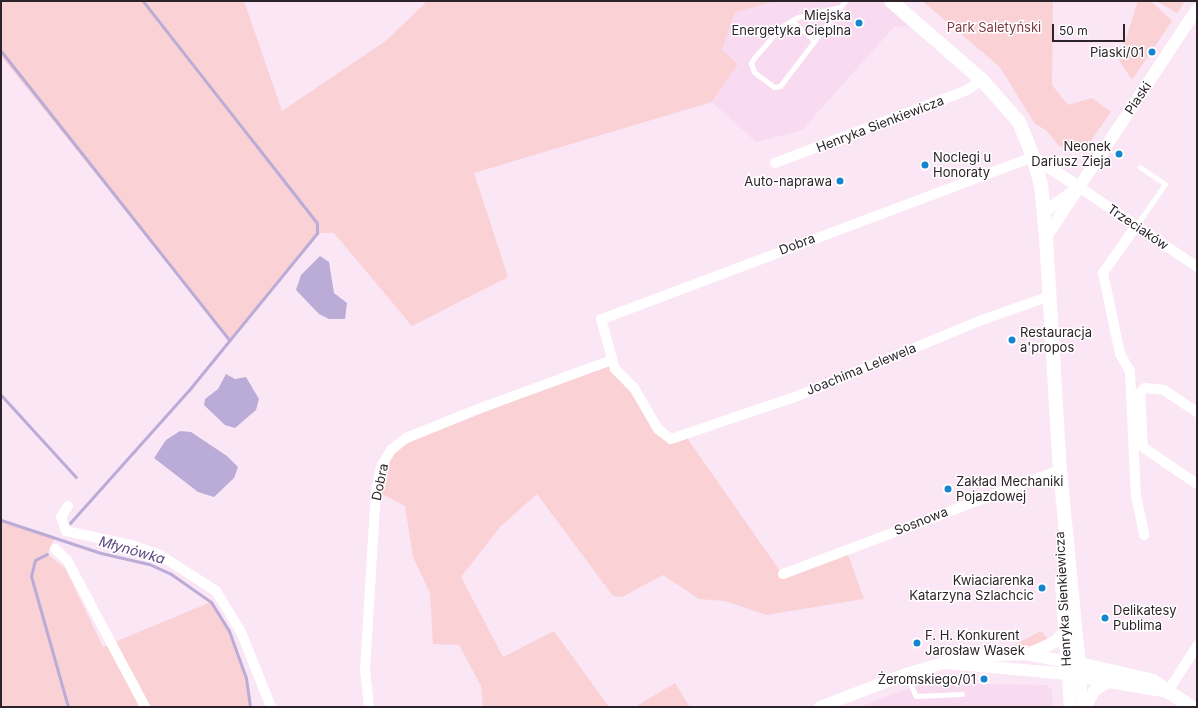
<!DOCTYPE html>
<meta charset="utf-8">
<style>
body{margin:0}
#map{position:relative;width:1198px;height:708px;overflow:hidden;background:#fbe6f5;font-family:Inter,sans-serif}
div>[style]{position:absolute}
[style*='--x']{left:calc(var(--x)*1px);top:calc(var(--y)*1px);width:calc(var(--w)*1px);rotate:calc(var(--a)*1deg)}
.built>*{inset:0;background:#f8dbf0}
.green>*{inset:0;background:#fad1d4}
.water>*{inset:0;background:#baacd7}
.stream>*{height:3px;margin:-1.5px;padding:0 1.5px;transform-origin:1.5px;border-radius:1.5px;background:#baacd7}
.service>*{height:5px;margin:-2.5px;padding:0 2.5px;transform-origin:2.5px;border-radius:2.5px;background:#fff}
.minor>*{height:10px;margin:-5px;padding:0 5px;transform-origin:5px;border-radius:5px;background:#fff}
.tertiary>*{height:12px;margin:-6px;padding:0 6px;transform-origin:6px;border-radius:6px;background:#fff}
.secondary>*{height:14px;margin:-7px;padding:0 7px;transform-origin:7px;border-radius:7px;background:#fff}
.dots>*{width:11px;height:11px;translate:-50% -50%;box-sizing:border-box;border:2px solid #fff;border-radius:50%}
span{translate:-50% -50%;white-space:nowrap;text-align:center;line-height:1.15;-webkit-text-stroke:3px #fff;paint-order:stroke}
.poi-label{font-size:13px;color:#2c242a}
.right{translate:-100% -50%;text-align:right}
.left{translate:0 -50%;text-align:left}
.park-label{font-size:13px;color:#7d3b44}
.street-label{font-size:13px;color:#2c242a}
.water-label{font-size:14px;color:#5d4880;font-style:italic}
.frame{position:absolute;inset:0;border:2px solid #2c242a;pointer-events:none}
.scale{position:absolute;left:1052px;top:24px;width:73px;height:18px;box-sizing:border-box;border:2px solid #2c242a;border-top:0;padding-left:5px;font-size:12px;line-height:14px;white-space:nowrap;color:#2c242a;-webkit-text-stroke:3px #fff;paint-order:stroke}
</style>
<div id="map">
<div class="built">
<div style="clip-path:polygon(778px 1px,891px 1px,921px 26px,894px 27px,802px 130px,756px 142px,712px 102px,738px 64px,722px 50px,735px 12px)"></div>
<div style="clip-path:polygon(923px 683px,1047px 685px,1052px 690px,1053px 707px,859px 707px)"></div>
</div>
<div class="green">
<div style="clip-path:polygon(1px 1px,244px 1px,282px 111px,387px 40px,427px 1px,778px 1px,735px 12px,722px 50px,738px 64px,712px 102px,474px 173px,508px 277px,412px 326px,334px 233px,317px 233px,229px 340px,1px 56px)"></div>
<div style="clip-path:polygon(922px 1px,1053px 1px,1052px 85px,1068px 105px,1092px 98px,1111px 112px,1083px 152px,1059px 146px,1046px 130px,1035px 124px,999px 66px)"></div>
<div style="clip-path:polygon(1138px 1px,1151px 1px,1172px 21px,1132px 80px,1119px 60px)"></div>
<div style="clip-path:polygon(1156px 1px,1185px 1px,1177px 13px)"></div>
<div style="clip-path:polygon(612px 360px,664px 437px,685px 435px,782px 574px,846px 549px,864px 599px,766px 615px,725px 601px,699px 599px,663px 575px,622px 597px,613px 596px,537px 494px,500px 527px,461px 577px,503px 657px,554px 631px,609px 707px,483px 707px,481px 686px,459px 645px,433px 644px,430px 593px,413px 557px,405px 506px,376px 491px,391px 450px)"></div>
<div style="clip-path:polygon(1px 520px,55px 537px,47px 554px,65px 568px,103px 647px,211px 602px,229px 631px,246px 678px,250px 707px,1px 707px)"></div>
<div style="clip-path:polygon(1041px 631px,1047px 638px,1044px 642px,1030px 646px,1014px 645px)"></div>
<div style="clip-path:polygon(675px 683px,690px 707px,635px 707px)"></div>
</div>
<div class="water">
<div style="clip-path:polygon(320px 256px,329px 262px,334px 293px,347px 303px,345px 319px,329px 319px,319px 314px,296px 290px,301px 275px)"></div>
<div style="clip-path:polygon(226px 374px,235px 379px,246px 377px,259px 399px,256px 410px,235px 428px,225px 425px,204px 405px,205px 399px,218px 389px)"></div>
<div style="clip-path:polygon(180px 431px,191px 432px,227px 456px,238px 467px,234px 478px,214px 497px,198px 492px,154px 458px,166px 440px)"></div>
</div>
<div class="stream">
<div style="--x:1;--y:51;--w:368;--a:51.7"></div>
<div style="--x:1;--y:395;--w:111;--a:47.6"></div>
<div style="--x:1;--y:520;--w:105;--a:18.3"></div>
<div style="--x:101;--y:553;--w:49;--a:12.9"></div>
<div style="--x:149;--y:564;--w:24;--a:24"></div>
<div style="--x:171;--y:574;--w:49;--a:35"></div>
<div style="--x:211;--y:602;--w:34;--a:58"></div>
<div style="--x:229;--y:631;--w:50;--a:70.1"></div>
<div style="--x:246;--y:678;--w:29;--a:82"></div>
<div style="--x:70;--y:523;--w:178;--a:-48.2"></div>
<div style="--x:189;--y:390;--w:203;--a:-50.8"></div>
<div style="--x:317;--y:233;--w:10;--a:-90"></div>
<div style="--x:317;--y:223;--w:282;--a:-128.1"></div>
<div style="--x:47;--y:554;--w:13;--a:153"></div>
<div style="--x:35;--y:560;--w:16;--a:104"></div>
<div style="--x:31;--y:576;--w:136;--a:74.2"></div>
</div>
<div class="service">
<div style="--x:840;--y:7;--w:43;--a:166.6"></div>
<div style="--x:798;--y:17;--w:20;--a:150"></div>
<div style="--x:781;--y:27;--w:41;--a:131.1"></div>
<div style="--x:754;--y:58;--w:6;--a:121"></div>
<div style="--x:751;--y:63;--w:9;--a:72"></div>
<div style="--x:754;--y:72;--w:25;--a:37"></div>
<div style="--x:774;--y:87;--w:6;--a:-9"></div>
<div style="--x:780;--y:86;--w:107;--a:-52.6"></div>
<div style="--x:792;--y:21;--w:29;--a:41"></div>
<div style="--x:1136;--y:226;--w:51;--a:-55.4"></div>
<div style="--x:1165;--y:184;--w:30;--a:-146"></div>
<div style="--x:906;--y:674;--w:24;--a:66"></div>
<div style="--x:916;--y:696;--w:46;--a:-2.5"></div>
</div>
<div class="minor">
<div style="--x:1033;--y:157;--w:461;--a:159.4"></div>
<div style="--x:601;--y:319;--w:52;--a:74.4"></div>
<div style="--x:615;--y:369;--w:27;--a:45"></div>
<div style="--x:634;--y:388;--w:48;--a:59.7"></div>
<div style="--x:658;--y:429;--w:16;--a:38"></div>
<div style="--x:671;--y:439;--w:136;--a:-18.8"></div>
<div style="--x:800;--y:395;--w:197;--a:-22.4"></div>
<div style="--x:982;--y:320;--w:72;--a:-19.4"></div>
<div style="--x:775;--y:163;--w:205;--a:-20.8"></div>
<div style="--x:967;--y:90;--w:18;--a:-34"></div>
<div style="--x:1079;--y:187;--w:143;--a:34.1"></div>
<div style="--x:1136;--y:226;--w:57;--a:125.1"></div>
<div style="--x:1103;--y:273;--w:83;--a:78.1"></div>
<div style="--x:1120;--y:354;--w:20;--a:60"></div>
<div style="--x:1130;--y:371;--w:125;--a:87.3"></div>
<div style="--x:1136;--y:496;--w:40;--a:78"></div>
<div style="--x:1138;--y:444;--w:71;--a:34.1"></div>
<div style="--x:1143;--y:447;--w:54;--a:-93.2"></div>
<div style="--x:1140;--y:393;--w:7;--a:-45"></div>
<div style="--x:1145;--y:388;--w:19;--a:6"></div>
<div style="--x:1164;--y:390;--w:40;--a:34"></div>
<div style="--x:68;--y:506;--w:13;--a:122"></div>
<div style="--x:61;--y:517;--w:15;--a:70"></div>
<div style="--x:66;--y:531;--w:66;--a:12.2"></div>
<div style="--x:131;--y:545;--w:31;--a:19"></div>
<div style="--x:160;--y:555;--w:67;--a:32.7"></div>
<div style="--x:216;--y:591;--w:48;--a:58.6"></div>
<div style="--x:241;--y:632;--w:81;--a:68.2"></div>
<div style="--x:55;--y:549;--w:16;--a:43"></div>
<div style="--x:67;--y:560;--w:166;--a:62"></div>
<div style="--x:783;--y:574;--w:296;--a:-20.6"></div>
<div style="--x:1168;--y:691;--w:54;--a:-57.2"></div>
<div style="--x:369;--y:707;--w:37;--a:-96"></div>
<div style="--x:365;--y:670;--w:179;--a:-86.5"></div>
<div style="--x:376;--y:491;--w:25;--a:-78"></div>
<div style="--x:381;--y:467;--w:20;--a:-60"></div>
<div style="--x:391;--y:450;--w:19;--a:-39"></div>
<div style="--x:406;--y:438;--w:78;--a:-21.9"></div>
<div style="--x:478;--y:409;--w:143;--a:-20.1"></div>
</div>
<div class="tertiary">
<div style="--x:1033;--y:157;--w:55;--a:33.1"></div>
<div style="--x:1044;--y:212;--w:32;--a:-35"></div>
<div style="--x:1046;--y:237;--w:273;--a:-56.5"></div>
<div style="--x:1029;--y:654;--w:29;--a:-25"></div>
<div style="--x:1055;--y:642;--w:16;--a:-50"></div>
<div style="--x:947;--y:663;--w:121;--a:5.2"></div>
<div style="--x:1068;--y:674;--w:33;--a:87"></div>
<div style="--x:1080;--y:677;--w:30;--a:86"></div>
<div style="--x:820;--y:707;--w:92;--a:-21"></div>
<div style="--x:906;--y:674;--w:64;--a:-16.4"></div>
<div style="--x:967;--y:656;--w:59;--a:-1.9"></div>
<div style="--x:1026;--y:654;--w:42;--a:11"></div>
<div style="--x:1085;--y:707;--w:20;--a:-60"></div>
<div style="--x:1095;--y:690;--w:17;--a:-31"></div>
</div>
<div class="secondary">
<div style="--x:891;--y:1;--w:121;--a:41"></div>
<div style="--x:982;--y:80;--w:56;--a:48.6"></div>
<div style="--x:1019;--y:122;--w:38;--a:68"></div>
<div style="--x:1033;--y:157;--w:29;--a:74"></div>
<div style="--x:1041;--y:185;--w:52;--a:84.5"></div>
<div style="--x:1046;--y:237;--w:233;--a:86.6"></div>
<div style="--x:1060;--y:470;--w:208;--a:84.5"></div>
<div style="--x:1062;--y:581;--w:93;--a:86.3"></div>
<div style="--x:1068;--y:674;--w:101;--a:9.6"></div>
<div style="--x:1071;--y:662;--w:84;--a:13"></div>
<div style="--x:1153;--y:681;--w:46;--a:34.4"></div>
</div>
<div class="dots">
<div style="left:859px;top:23px;background:#1485ce"></div>
<div style="left:1152px;top:52px;background:#1485ce"></div>
<div style="left:1119px;top:154px;background:#1485ce"></div>
<div style="left:925px;top:165px;background:#1485ce"></div>
<div style="left:840px;top:181px;background:#1485ce"></div>
<div style="left:1012px;top:340px;background:#1485ce"></div>
<div style="left:948px;top:489px;background:#1485ce"></div>
<div style="left:1042px;top:588px;background:#1485ce"></div>
<div style="left:1105px;top:618px;background:#1485ce"></div>
<div style="left:917px;top:643px;background:#1485ce"></div>
<div style="left:984px;top:679px;background:#1485ce"></div>
</div>
<div class="poi-label">
<span class="right" style="left:851px;top:23px">Miejska<br>Energetyka Cieplna</span>
<span class="right" style="left:1144px;top:52px">Piaski/01</span>
<span class="right" style="left:1111px;top:154px">Neonek<br>Dariusz Zieja</span>
<span class="left" style="left:933px;top:165px">Noclegi u<br>Honoraty</span>
<span class="right" style="left:832px;top:181px">Auto-naprawa</span>
<span class="left" style="left:1020px;top:340px">Restauracja<br>a'propos</span>
<span class="left" style="left:956px;top:489px">Zakład Mechaniki<br>Pojazdowej</span>
<span class="right" style="left:1034px;top:588px">Kwiaciarenka<br>Katarzyna Szlachcic</span>
<span class="left" style="left:1113px;top:618px">Delikatesy<br>Publima</span>
<span class="left" style="left:925px;top:643px">F. H. Konkurent<br>Jarosław Wasek</span>
<span class="right" style="left:976px;top:679px">Żeromskiego/01</span>
</div>
<div class="park-label">
<span style="left:994px;top:27px">Park Saletyński</span>
</div>
<div class="street-label">
<span style="left:1138px;top:98px;rotate:-56deg">Piaski</span>
<span style="left:880px;top:124px;rotate:-21deg">Henryka Sienkiewicza</span>
<span style="left:1138px;top:227px;rotate:34deg">Trzeciaków</span>
<span style="left:797px;top:244px;rotate:-21deg">Dobra</span>
<span style="left:861px;top:369px;rotate:-22deg">Joachima Lelewela</span>
<span style="left:380px;top:482px;rotate:-78deg">Dobra</span>
<span style="left:921px;top:521px;rotate:-21deg">Sosnowa</span>
<span style="left:1063px;top:599px;rotate:-93deg">Henryka Sienkiewicza</span>
</div>
<div class="water-label">
<span style="left:132px;top:550px;rotate:16deg">Młynówka</span>
</div>
<div class="frame"></div>
<div class="scale">50 m</div>
</div>
